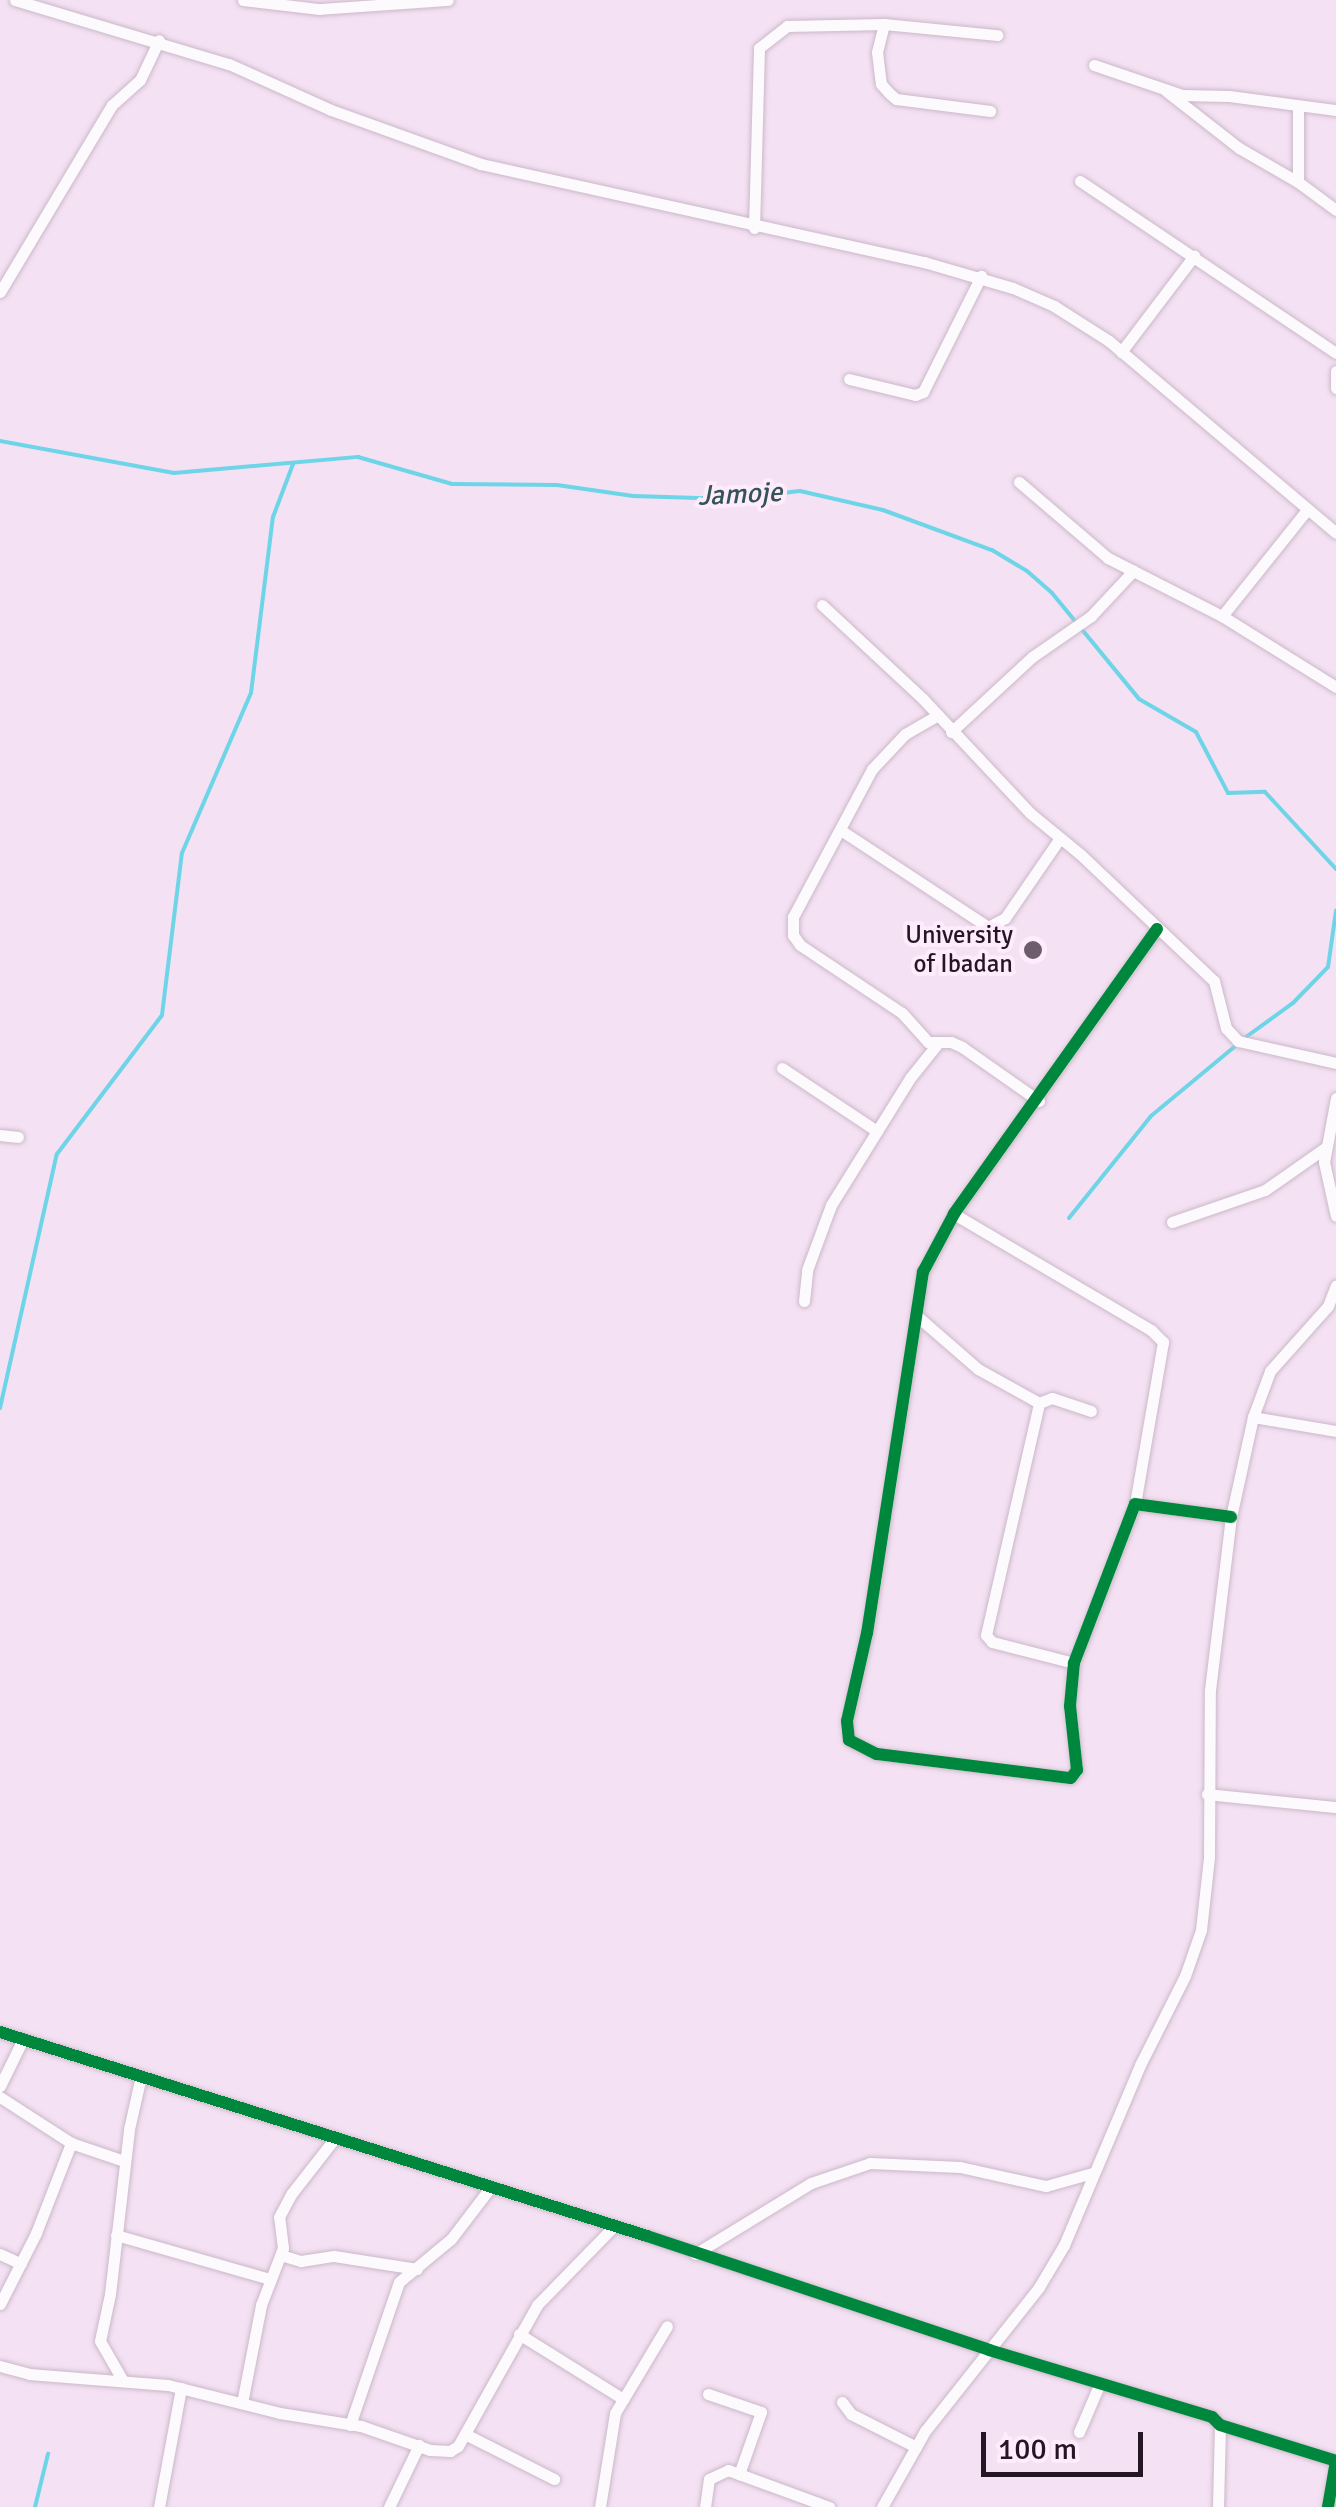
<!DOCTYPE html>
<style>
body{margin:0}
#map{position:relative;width:1336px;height:2507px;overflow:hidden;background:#f4e1f3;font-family:Signika,sans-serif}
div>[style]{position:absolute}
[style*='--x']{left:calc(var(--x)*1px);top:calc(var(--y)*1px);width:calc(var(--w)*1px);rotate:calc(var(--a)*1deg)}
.stream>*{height:4px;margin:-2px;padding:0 2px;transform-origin:2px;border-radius:2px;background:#6ed4e7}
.roads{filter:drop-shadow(0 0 2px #cab9c9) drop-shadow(0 0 2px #cab9c9)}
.minor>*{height:11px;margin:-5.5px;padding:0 5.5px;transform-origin:5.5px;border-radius:5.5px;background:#fdfafd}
.cycleway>*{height:12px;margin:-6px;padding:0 6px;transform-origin:6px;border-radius:6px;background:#00873e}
.dots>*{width:28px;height:28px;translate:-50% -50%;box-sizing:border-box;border:5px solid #feecfd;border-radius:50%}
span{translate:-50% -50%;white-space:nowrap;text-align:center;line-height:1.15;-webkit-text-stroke:8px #feecfd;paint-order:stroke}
.poi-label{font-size:25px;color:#251625}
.right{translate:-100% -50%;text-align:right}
.water-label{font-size:28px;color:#355458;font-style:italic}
.scale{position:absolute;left:981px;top:2432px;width:162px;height:45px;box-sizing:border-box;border:5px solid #251625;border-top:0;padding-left:12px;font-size:30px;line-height:35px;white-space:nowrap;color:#251625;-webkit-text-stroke:8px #feecfd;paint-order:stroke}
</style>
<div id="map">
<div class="stream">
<div style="--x:0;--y:441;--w:177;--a:10.4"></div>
<div style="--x:174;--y:473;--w:185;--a:-5"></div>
<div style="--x:358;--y:457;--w:98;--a:16"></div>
<div style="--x:452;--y:484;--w:105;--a:0.5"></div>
<div style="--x:557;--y:485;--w:77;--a:8.2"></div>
<div style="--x:633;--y:496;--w:98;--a:1.8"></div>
<div style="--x:731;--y:499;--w:69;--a:-6.6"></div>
<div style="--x:800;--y:491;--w:85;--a:12.9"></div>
<div style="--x:883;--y:510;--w:116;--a:20.2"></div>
<div style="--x:992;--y:550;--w:41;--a:31"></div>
<div style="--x:1027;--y:571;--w:33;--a:41"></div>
<div style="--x:1052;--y:593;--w:137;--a:50.6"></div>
<div style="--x:1139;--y:699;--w:66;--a:30.1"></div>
<div style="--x:1196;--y:732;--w:69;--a:62.3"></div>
<div style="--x:1228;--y:793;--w:37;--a:-2"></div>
<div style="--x:1265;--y:792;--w:105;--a:47.3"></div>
<div style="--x:1246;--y:1037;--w:58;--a:-35.9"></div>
<div style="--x:1293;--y:1003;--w:50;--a:-45.8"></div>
<div style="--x:1328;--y:967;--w:57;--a:-81.9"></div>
<div style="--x:1069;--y:1218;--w:131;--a:-51.2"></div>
<div style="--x:1151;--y:1116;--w:114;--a:-39.7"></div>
<div style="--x:0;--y:1408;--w:260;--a:-77.4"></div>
<div style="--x:57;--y:1154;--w:174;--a:-52.9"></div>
<div style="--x:162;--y:1015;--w:163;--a:-83"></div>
<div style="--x:182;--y:853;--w:174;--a:-66.7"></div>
<div style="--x:251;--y:693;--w:177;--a:-82.9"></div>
<div style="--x:273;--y:517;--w:57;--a:-69.3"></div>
<div style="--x:35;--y:2507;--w:55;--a:-76.2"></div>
</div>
<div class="roads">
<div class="minor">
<div style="--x:15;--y:0;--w:223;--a:16.7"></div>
<div style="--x:229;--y:64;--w:112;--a:24.3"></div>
<div style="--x:331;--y:110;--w:159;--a:19.8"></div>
<div style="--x:481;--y:164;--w:454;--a:12.5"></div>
<div style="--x:924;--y:262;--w:93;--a:16.3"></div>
<div style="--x:1013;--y:288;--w:45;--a:23.7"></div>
<div style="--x:1054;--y:306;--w:65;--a:32.5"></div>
<div style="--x:1109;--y:341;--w:297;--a:40.2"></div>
<div style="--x:243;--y:0;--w:77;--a:6.8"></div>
<div style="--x:319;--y:9;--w:129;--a:-4"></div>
<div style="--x:884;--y:24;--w:29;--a:104"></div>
<div style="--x:877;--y:52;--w:32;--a:83"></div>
<div style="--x:881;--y:84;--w:12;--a:48"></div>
<div style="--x:889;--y:93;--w:9;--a:41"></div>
<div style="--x:896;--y:99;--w:95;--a:7.3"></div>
<div style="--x:1094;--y:65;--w:93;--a:18.8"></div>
<div style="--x:1182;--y:95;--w:47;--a:1.2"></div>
<div style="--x:1229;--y:96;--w:108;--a:7.5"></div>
<div style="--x:1166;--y:91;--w:93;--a:38"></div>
<div style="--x:1239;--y:148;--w:68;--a:30"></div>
<div style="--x:1298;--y:107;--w:75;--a:90"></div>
<div style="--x:1298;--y:182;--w:47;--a:36.4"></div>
<div style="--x:1080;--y:181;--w:308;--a:33.9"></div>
<div style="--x:754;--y:228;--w:180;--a:-88.4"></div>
<div style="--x:759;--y:48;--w:36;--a:-38"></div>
<div style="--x:787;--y:26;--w:97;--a:-1.2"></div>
<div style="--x:884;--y:24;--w:114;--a:5.6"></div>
<div style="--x:0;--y:292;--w:218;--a:-59.1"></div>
<div style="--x:112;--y:105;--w:38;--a:-42"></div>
<div style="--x:140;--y:80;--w:44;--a:-64.6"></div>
<div style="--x:1121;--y:352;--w:121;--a:-52.8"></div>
<div style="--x:1336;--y:371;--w:17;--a:90"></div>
<div style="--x:849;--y:379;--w:68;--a:13.6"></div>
<div style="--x:915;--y:395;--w:9;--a:-21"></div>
<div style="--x:923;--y:392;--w:130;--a:-63.4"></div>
<div style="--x:1019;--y:482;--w:117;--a:40.5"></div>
<div style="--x:1108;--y:558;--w:128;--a:27"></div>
<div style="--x:1222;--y:616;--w:134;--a:31.9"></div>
<div style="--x:822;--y:605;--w:138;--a:42.9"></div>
<div style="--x:923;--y:699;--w:156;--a:46.8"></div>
<div style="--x:1030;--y:813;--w:65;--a:39.4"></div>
<div style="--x:1080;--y:854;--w:185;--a:43.5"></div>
<div style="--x:1214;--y:981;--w:49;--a:75.7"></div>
<div style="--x:1226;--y:1028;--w:18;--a:47"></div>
<div style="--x:1238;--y:1041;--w:100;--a:12.7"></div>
<div style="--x:1222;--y:616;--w:134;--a:-51.3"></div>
<div style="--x:938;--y:715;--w:38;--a:150"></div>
<div style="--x:905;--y:734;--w:48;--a:133.3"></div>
<div style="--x:872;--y:769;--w:168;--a:118.1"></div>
<div style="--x:793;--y:917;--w:18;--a:90"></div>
<div style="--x:793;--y:935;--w:12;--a:55"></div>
<div style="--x:800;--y:945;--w:123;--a:33.7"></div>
<div style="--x:902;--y:1013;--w:39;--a:48"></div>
<div style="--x:928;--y:1042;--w:23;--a:0"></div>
<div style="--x:951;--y:1042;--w:12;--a:24"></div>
<div style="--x:962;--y:1047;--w:94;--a:35"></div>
<div style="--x:951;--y:732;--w:110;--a:-42.8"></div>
<div style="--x:1032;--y:657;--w:72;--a:-34.8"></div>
<div style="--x:1091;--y:616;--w:62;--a:-47"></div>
<div style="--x:842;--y:831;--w:175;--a:33.3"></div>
<div style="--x:988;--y:927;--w:19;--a:-28"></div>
<div style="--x:1005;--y:918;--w:97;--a:-55.5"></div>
<div style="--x:1157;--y:929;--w:350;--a:125.5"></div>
<div style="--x:954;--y:1214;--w:66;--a:118.1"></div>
<div style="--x:923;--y:1272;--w:365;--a:98.8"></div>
<div style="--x:867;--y:1633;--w:90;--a:102.8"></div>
<div style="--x:847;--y:1721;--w:19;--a:84"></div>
<div style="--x:849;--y:1740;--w:31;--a:27"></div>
<div style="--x:877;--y:1754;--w:195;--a:7.1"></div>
<div style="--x:1071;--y:1778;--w:10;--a:-53"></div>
<div style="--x:1077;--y:1770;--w:64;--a:-96.2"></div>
<div style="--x:1070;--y:1706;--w:43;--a:-84.7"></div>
<div style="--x:1074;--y:1663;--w:170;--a:-69"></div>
<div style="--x:1135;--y:1504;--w:97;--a:7.7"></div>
<div style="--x:782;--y:1068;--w:114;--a:33.6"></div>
<div style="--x:1336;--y:1098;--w:65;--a:100.6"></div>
<div style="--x:1324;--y:1162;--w:55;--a:77.5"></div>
<div style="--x:0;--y:1135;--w:18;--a:6"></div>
<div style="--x:954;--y:1214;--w:229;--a:30.5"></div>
<div style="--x:1151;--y:1330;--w:17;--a:45"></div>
<div style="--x:1163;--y:1342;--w:164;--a:99.8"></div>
<div style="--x:1172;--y:1222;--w:98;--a:-19"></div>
<div style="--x:1265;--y:1190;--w:73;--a:-35"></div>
<div style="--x:804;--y:1301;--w:31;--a:-84"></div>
<div style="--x:807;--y:1270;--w:69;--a:-69.7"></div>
<div style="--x:831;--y:1205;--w:150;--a:-58.1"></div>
<div style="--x:910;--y:1078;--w:45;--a:-51.3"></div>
<div style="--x:917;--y:1316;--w:81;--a:41"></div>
<div style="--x:978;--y:1369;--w:70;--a:29.1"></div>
<div style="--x:1253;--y:1417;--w:84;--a:9.6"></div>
<div style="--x:1074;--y:1663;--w:85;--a:-165.6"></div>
<div style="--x:992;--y:1642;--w:9;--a:-131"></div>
<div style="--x:986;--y:1635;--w:238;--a:-77.1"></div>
<div style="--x:1039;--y:1403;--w:14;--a:-21"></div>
<div style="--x:1052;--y:1398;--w:41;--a:18.4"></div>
<div style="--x:1207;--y:1794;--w:130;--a:5.8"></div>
<div style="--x:0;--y:2032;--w:678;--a:17.5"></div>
<div style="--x:647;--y:2236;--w:360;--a:18.4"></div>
<div style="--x:989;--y:2350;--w:233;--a:16.7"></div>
<div style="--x:1212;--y:2417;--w:11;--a:45"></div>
<div style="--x:1220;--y:2425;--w:121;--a:17.2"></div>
<div style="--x:1336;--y:2461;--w:47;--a:99.9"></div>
<div style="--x:0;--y:2086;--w:52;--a:-63.9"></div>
<div style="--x:0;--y:2097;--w:85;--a:32.9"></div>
<div style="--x:71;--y:2143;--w:56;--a:18.8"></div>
<div style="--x:116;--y:2235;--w:159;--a:16"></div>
<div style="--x:0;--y:2254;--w:23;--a:25"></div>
<div style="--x:695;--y:2254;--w:136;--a:-31.5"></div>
<div style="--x:811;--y:2183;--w:62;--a:-18.7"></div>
<div style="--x:870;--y:2163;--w:90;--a:2.5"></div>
<div style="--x:960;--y:2167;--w:88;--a:12.5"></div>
<div style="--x:1046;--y:2186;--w:48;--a:-15.8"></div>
<div style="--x:281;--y:2255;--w:21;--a:17"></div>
<div style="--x:301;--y:2261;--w:33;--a:-9"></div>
<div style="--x:334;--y:2256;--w:84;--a:8.9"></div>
<div style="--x:0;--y:2304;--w:80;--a:-63.1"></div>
<div style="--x:36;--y:2233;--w:97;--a:-68.7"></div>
<div style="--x:519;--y:2334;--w:123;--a:32"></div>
<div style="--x:0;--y:2366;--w:30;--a:15"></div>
<div style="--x:29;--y:2374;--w:139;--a:4.5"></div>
<div style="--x:168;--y:2385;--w:115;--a:14"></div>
<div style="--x:280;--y:2413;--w:82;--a:9.1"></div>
<div style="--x:361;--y:2426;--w:73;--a:19.2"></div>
<div style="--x:430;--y:2450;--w:20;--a:3"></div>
<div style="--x:450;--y:2451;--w:9;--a:-32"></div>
<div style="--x:458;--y:2446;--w:162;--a:-60.7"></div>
<div style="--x:537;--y:2305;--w:110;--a:-45.7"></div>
<div style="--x:123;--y:2381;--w:46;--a:-119.9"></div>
<div style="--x:100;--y:2341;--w:48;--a:-78"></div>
<div style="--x:110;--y:2294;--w:166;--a:-83.4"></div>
<div style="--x:129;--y:2129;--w:54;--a:-77.2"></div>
<div style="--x:708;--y:2394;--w:56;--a:18.8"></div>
<div style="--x:761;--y:2412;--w:66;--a:109.5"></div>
<div style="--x:842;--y:2402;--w:15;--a:53"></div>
<div style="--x:851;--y:2414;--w:73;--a:26.9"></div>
<div style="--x:242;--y:2403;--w:100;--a:-79"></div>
<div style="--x:261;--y:2305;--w:61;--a:-68.9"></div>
<div style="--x:283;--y:2248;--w:31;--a:-97"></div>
<div style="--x:279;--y:2217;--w:27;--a:-62"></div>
<div style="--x:292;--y:2193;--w:70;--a:-52"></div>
<div style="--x:350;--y:2425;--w:151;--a:-71.1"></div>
<div style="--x:399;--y:2282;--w:67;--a:-39.6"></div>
<div style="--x:451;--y:2239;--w:64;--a:-52.6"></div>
<div style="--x:1079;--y:2432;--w:51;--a:-66.9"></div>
<div style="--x:465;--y:2434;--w:100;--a:26.8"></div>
<div style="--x:159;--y:2507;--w:121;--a:-79.5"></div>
<div style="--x:389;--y:2507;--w:69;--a:-64.2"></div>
<div style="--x:600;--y:2507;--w:95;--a:-80.9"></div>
<div style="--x:615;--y:2413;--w:101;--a:-59.1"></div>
<div style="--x:705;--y:2507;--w:28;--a:-82"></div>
<div style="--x:709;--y:2479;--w:21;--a:-25"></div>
<div style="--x:728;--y:2470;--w:108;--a:20.1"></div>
<div style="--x:882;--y:2507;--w:87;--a:-60.5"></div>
<div style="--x:925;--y:2431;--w:184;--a:-51.6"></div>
<div style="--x:1039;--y:2287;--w:49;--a:-59.2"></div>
<div style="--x:1064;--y:2245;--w:195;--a:-67.1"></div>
<div style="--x:1140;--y:2065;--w:100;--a:-63.2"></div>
<div style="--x:1185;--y:1976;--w:49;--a:-70.8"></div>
<div style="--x:1201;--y:1930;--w:73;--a:-83.7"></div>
<div style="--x:1209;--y:1857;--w:167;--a:-89.7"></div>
<div style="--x:1210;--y:1690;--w:174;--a:-83.1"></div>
<div style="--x:1231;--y:1517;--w:102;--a:-77.6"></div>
<div style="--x:1253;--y:1417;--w:49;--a:-69.7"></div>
<div style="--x:1270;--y:1371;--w:87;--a:-48.3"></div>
<div style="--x:1328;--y:1306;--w:22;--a:-69"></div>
<div style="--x:1218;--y:2507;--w:82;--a:-88.6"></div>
</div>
</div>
<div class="cycleway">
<div style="--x:1157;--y:929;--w:350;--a:125.5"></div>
<div style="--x:954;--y:1214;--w:66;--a:118.1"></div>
<div style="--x:923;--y:1272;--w:365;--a:98.8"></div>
<div style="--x:867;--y:1633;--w:90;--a:102.8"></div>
<div style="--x:847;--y:1721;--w:19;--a:84"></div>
<div style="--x:849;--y:1740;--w:31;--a:27"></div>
<div style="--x:877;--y:1754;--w:195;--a:7.1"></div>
<div style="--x:1071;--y:1778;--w:10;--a:-53"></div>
<div style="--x:1077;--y:1770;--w:64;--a:-96.2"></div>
<div style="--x:1070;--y:1706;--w:43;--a:-84.7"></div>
<div style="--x:1074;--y:1663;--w:170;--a:-69"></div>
<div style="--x:1135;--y:1504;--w:97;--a:7.7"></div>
<div style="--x:0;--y:2032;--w:678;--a:17.5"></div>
<div style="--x:647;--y:2236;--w:360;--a:18.4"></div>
<div style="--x:989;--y:2350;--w:233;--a:16.7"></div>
<div style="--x:1212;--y:2417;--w:11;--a:45"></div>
<div style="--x:1220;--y:2425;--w:121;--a:17.2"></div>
<div style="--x:1336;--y:2461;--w:47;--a:99.9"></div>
</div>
<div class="dots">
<div style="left:1033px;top:950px;background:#6d5d6d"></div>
</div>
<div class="poi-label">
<span class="right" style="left:1013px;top:950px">University<br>of Ibadan</span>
</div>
<div class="water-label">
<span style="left:740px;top:494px;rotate:-3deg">Jamoje</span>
</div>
<div class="scale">100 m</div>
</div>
